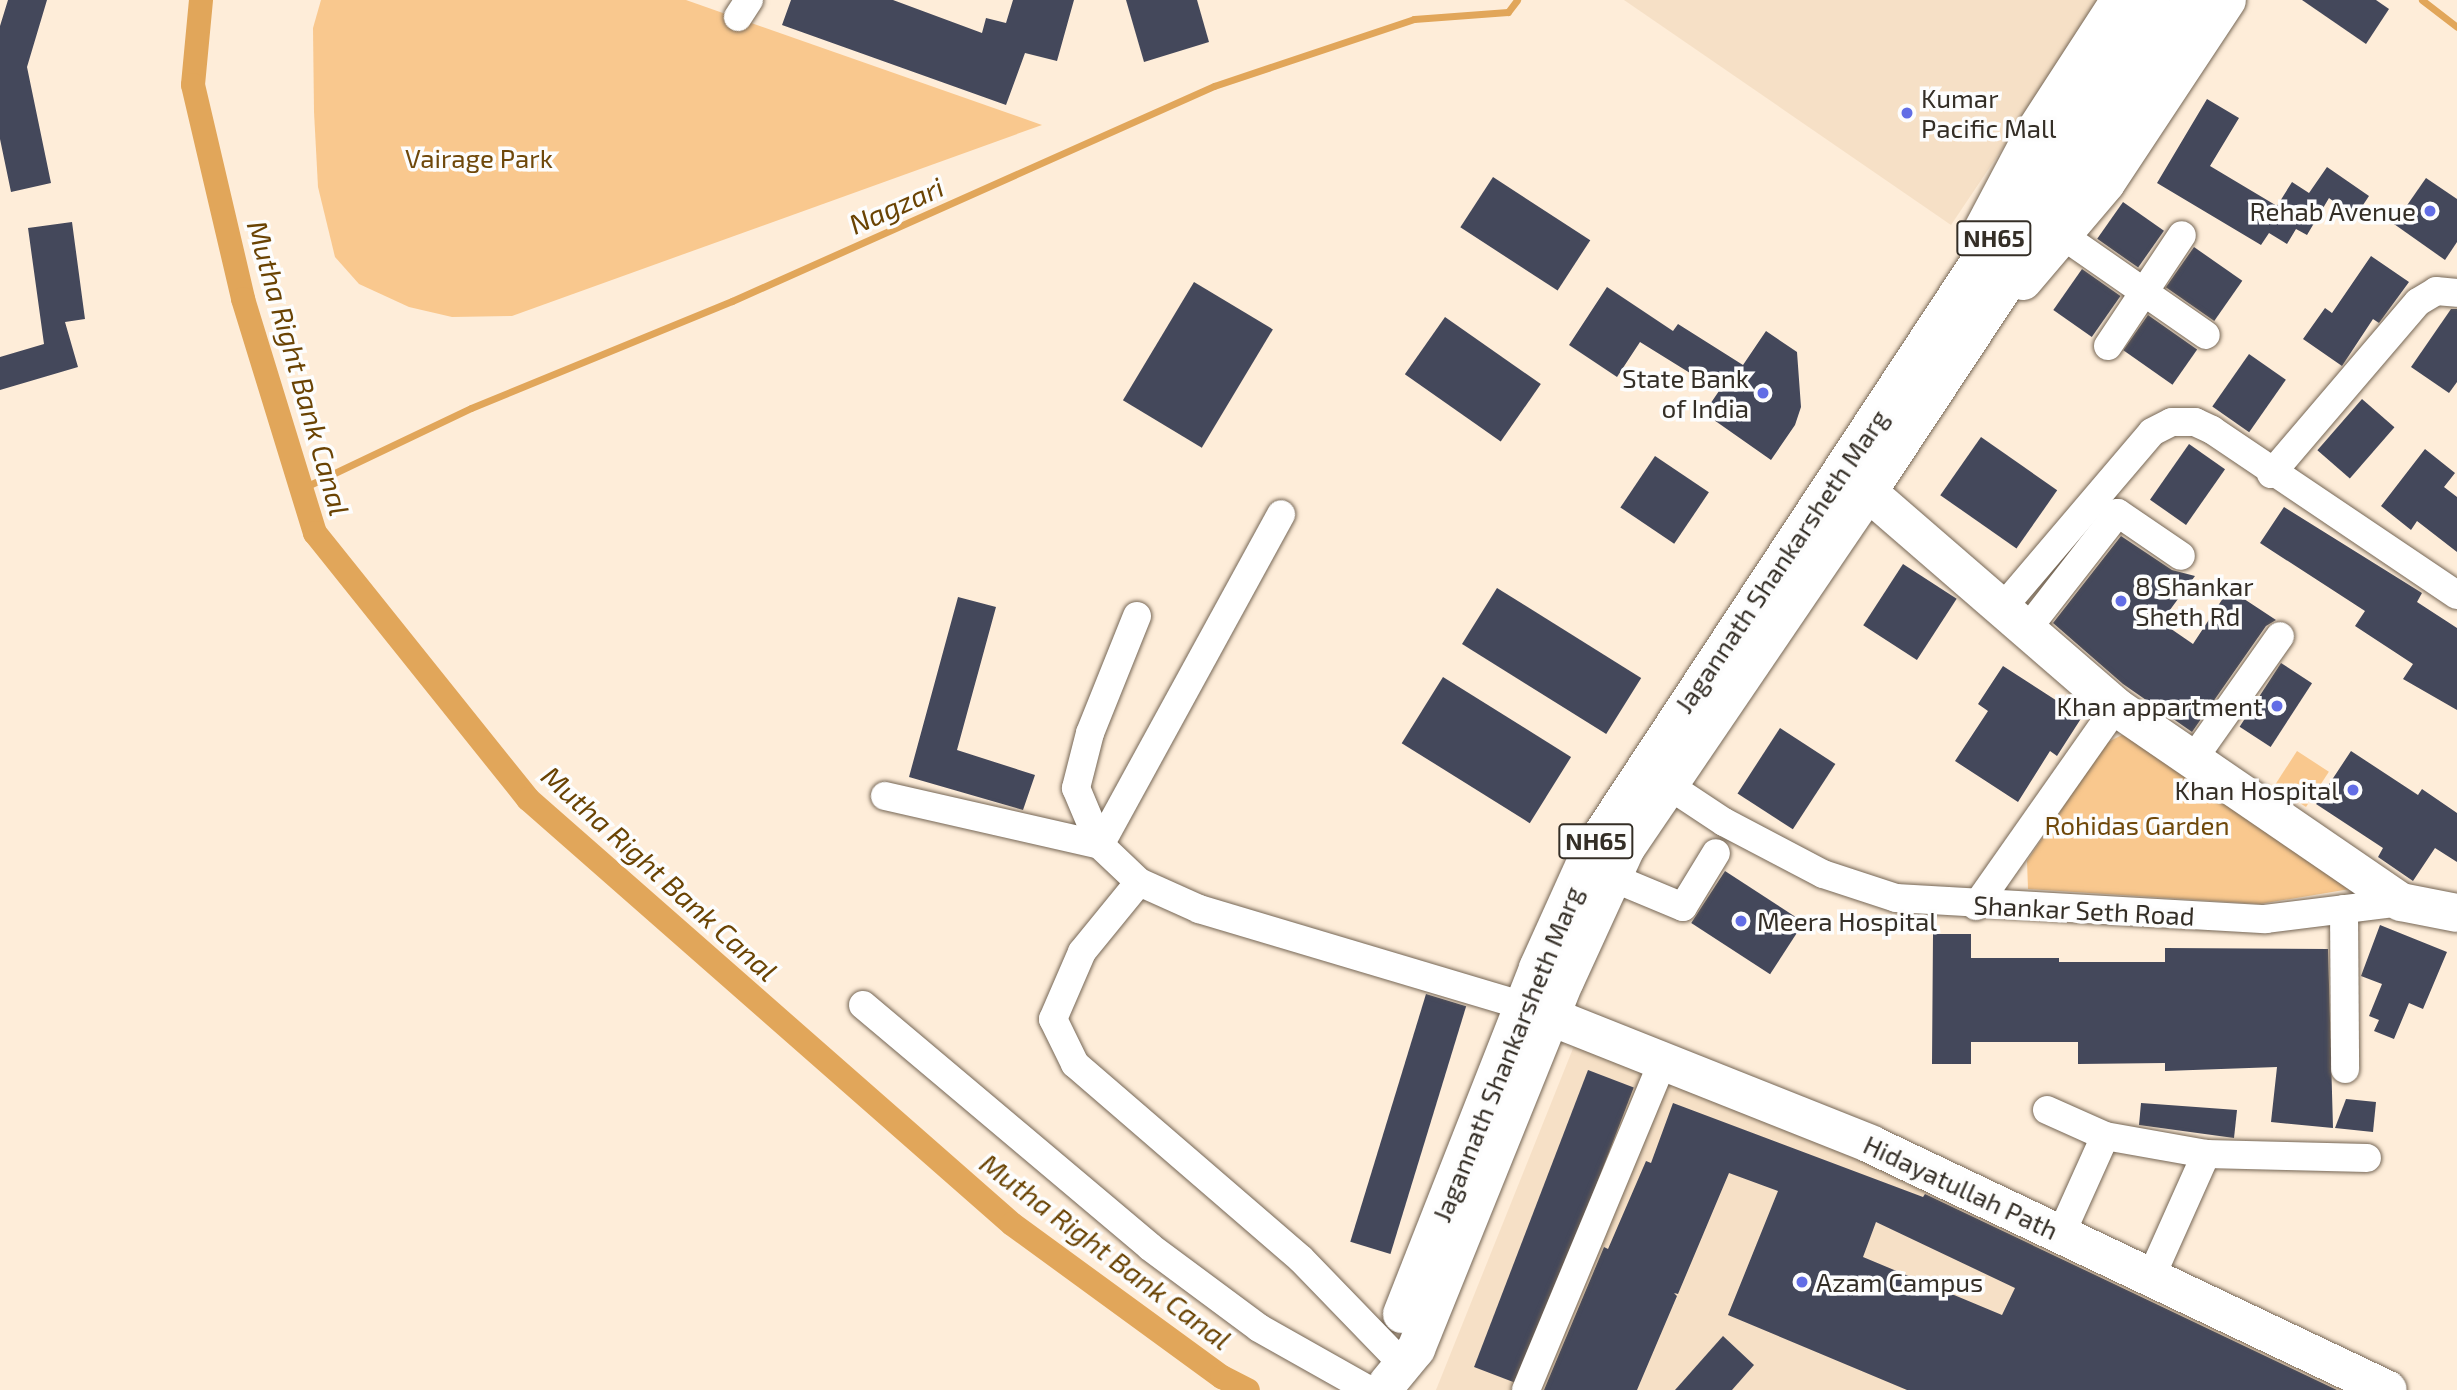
<!DOCTYPE html>
<style>
body{margin:0}
#map{position:relative;width:2457px;height:1390px;overflow:hidden;background:#feedd9;font-family:"Exo 2",sans-serif}
div>[style]{position:absolute}
[style*='--x']{left:calc(var(--x)*1px);top:calc(var(--y)*1px);width:calc(var(--w)*1px);rotate:calc(var(--a)*1deg)}
.built>*{inset:0;background:#f6e0c6}
.green>*{inset:0;background:#f9c88e;transform-origin:0 0}
.stream>*{height:7px;margin:-3.5px;padding:0 3.5px;transform-origin:3.5px;border-radius:3.5px;background:#e1a65a}
.canal>*{height:24px;margin:-12px;padding:0 12px;transform-origin:12px;border-radius:12px;background:#e1a65a}
.building>*{inset:0;background:#44485b;transform-origin:0 0}
.roads{filter:drop-shadow(0 0 2px #756655) drop-shadow(0 0 2px #756655)}
.street>*{height:28px;margin:-14px;padding:0 14px;transform-origin:14px;border-radius:14px;background:#fff}
.secondary>*{height:38px;margin:-19px;padding:0 19px;transform-origin:19px;border-radius:19px;background:#fff}
.primary>*{height:38px;margin:-19px;padding:0 19px;transform-origin:19px;border-radius:19px;background:#fff}
.highway>*{height:38px;margin:-19px;padding:0 19px;transform-origin:19px;border-radius:19px;background:#fff}
.dots>*{width:19px;height:19px;translate:-50% -50%;box-sizing:border-box;border:4px solid #fdfdfd;border-radius:50%}
span{translate:-50% -50%;white-space:nowrap;text-align:center;line-height:1.15;-webkit-text-stroke:7px #fdfdfd;paint-order:stroke}
.shield-label span{padding:2px 5px;background:#fdfdfd;border:2px solid;border-radius:5px;-webkit-text-stroke-width:0}
.shield-label{font-size:24px;color:#342e26;font-weight:700}
.poi-label{font-size:26px;color:#342e26}
.left{translate:0 -50%;text-align:left}
.right{translate:-100% -50%;text-align:right}
.park-label{font-size:26px;color:#6f480a}
.street-label{font-size:26px;color:#342e26}
.water-label{font-size:28px;color:#6a4303;font-style:italic}
</style>
<div id="map">
<div class="built">
<div style="clip-path:polygon(1624px 0,2102px 0,1951px 225px)"></div>
<div style="clip-path:polygon(1574px 1046px,1899px 1173px,2349px 1390px,1436px 1390px)"></div>
</div>
<div class="green">
<div style="clip-path:polygon(321px 0,686px 0,1042px 125px,512px 316px,452px 317px,409px 307px,359px 284px,335px 257px,318px 187px,314px 112px,313px 28px)"></div>
<div style="clip-path:polygon(2122px 735px,2135px 738px,2362px 887px,2260px 904px,2028px 889px,2027px 861px,2106px 743px)"></div>
<div style="left:2297px;top:751px;width:38px;height:42px;rotate:33deg"></div>
</div>
<div class="stream">
<div style="--x:2422;--y:0;--w:44;--a:37.6"></div>
<div style="--x:301;--y:489;--w:188;--a:-25.5"></div>
<div style="--x:471;--y:408;--w:282;--a:-22.3"></div>
<div style="--x:732;--y:301;--w:528;--a:-24.04"></div>
<div style="--x:1214;--y:86;--w:211;--a:-18.5"></div>
<div style="--x:1414;--y:19;--w:94;--a:-4.3"></div>
<div style="--x:1508;--y:12;--w:15;--a:-53"></div>
</div>
<div class="canal">
<div style="--x:201;--y:0;--w:85;--a:95.4"></div>
<div style="--x:193;--y:85;--w:220;--a:76.8"></div>
<div style="--x:243;--y:299;--w:245;--a:72.9"></div>
<div style="--x:315;--y:533;--w:341;--a:51.3"></div>
<div style="--x:528;--y:799;--w:644;--a:41.29"></div>
<div style="--x:1012;--y:1224;--w:260;--a:36.1"></div>
<div style="--x:1222;--y:1377;--w:29;--a:27"></div>
</div>
<div class="building">
<div style="clip-path:polygon(8px 0,47px 0,27px 67px,51px 183px,11px 192px,0 139px,0 26px)"></div>
<div style="clip-path:polygon(791px 0,893px 0,982px 33px,986px 18px,1006px 23px,1013px 0,1074px 0,1057px 61px,1025px 53px,1006px 105px,782px 25px)"></div>
<div style="clip-path:polygon(1126px 0,1197px 0,1209px 42px,1144px 62px)"></div>
<div style="clip-path:polygon(2302px 0,2376px 0,2389px 9px,2366px 44px)"></div>
<div style="clip-path:polygon(2207px 99px,2239px 118px,2210px 166px,2277px 206px,2292px 182px,2309px 193px,2327px 167px,2369px 196px,2355px 217px,2329px 198px,2307px 235px,2296px 229px,2287px 244px,2269px 233px,2261px 245px,2157px 183px)"></div>
<div style="left:1493px;top:177px;width:116px;height:60px;rotate:33deg"></div>
<div style="clip-path:polygon(2426px 178px,2457px 199px,2457px 242px,2445px 260px,2394px 224px)"></div>
<div style="left:2123px;top:202px;width:50px;height:45px;rotate:35deg"></div>
<div style="clip-path:polygon(72px 222px,85px 319px,65px 322px,78px 367px,0 390px,0 357px,44px 344px,28px 228px)"></div>
<div style="left:2194px;top:247px;width:59px;height:49px;rotate:35deg"></div>
<div style="clip-path:polygon(2371px 256px,2409px 282px,2379px 323px,2373px 319px,2342px 366px,2303px 339px,2325px 308px,2332px 313px)"></div>
<div style="left:2082px;top:269px;width:47px;height:50px;rotate:35deg"></div>
<div style="left:1194px;top:282px;width:92px;height:138px;rotate:31deg"></div>
<div style="clip-path:polygon(1607px 287px,1673px 331px,1678px 324px,1743px 365px,1766px 331px,1797px 352px,1801px 407px,1795px 425px,1771px 460px,1704px 413px,1719px 391px,1640px 342px,1617px 377px,1569px 345px)"></div>
<div style="clip-path:polygon(2451px 309px,2457px 309px,2457px 382px,2449px 393px,2411px 367px)"></div>
<div style="left:2148px;top:315px;width:60px;height:43px;rotate:35deg"></div>
<div style="left:1445px;top:317px;width:117px;height:70px;rotate:35deg"></div>
<div style="left:2249px;top:354px;width:45px;height:64px;rotate:35deg"></div>
<div style="left:2362px;top:399px;width:43px;height:68px;rotate:41deg"></div>
<div style="left:1981px;top:437px;width:93px;height:71px;rotate:35deg"></div>
<div style="left:2189px;top:444px;width:44px;height:68px;rotate:35deg"></div>
<div style="clip-path:polygon(2425px 449px,2455px 473px,2444px 487px,2457px 497px,2457px 552px,2417px 521px,2411px 530px,2381px 506px)"></div>
<div style="left:1655px;top:456px;width:65px;height:62px;rotate:34deg"></div>
<div style="clip-path:polygon(2284px 507px,2422px 593px,2417px 602px,2457px 628px,2457px 710px,2403px 679px,2413px 664px,2355px 626px,2365px 611px,2260px 543px)"></div>
<div style="clip-path:polygon(2121px 536px,2172px 570px,2195px 576px,2161px 622px,2193px 644px,2229px 589px,2276px 620px,2266px 626px,2192px 732px,2123px 684px,2053px 623px)"></div>
<div style="left:1903px;top:564px;width:64px;height:73px;rotate:33deg"></div>
<div style="left:1497px;top:588px;width:170px;height:66px;rotate:32deg"></div>
<div style="clip-path:polygon(958px 597px,996px 607px,957px 750px,1035px 775px,1023px 810px,909px 777px)"></div>
<div style="left:2281px;top:663px;width:37px;height:76px;rotate:33deg"></div>
<div style="clip-path:polygon(2003px 666px,2082px 717px,2057px 756px,2050px 751px,2018px 802px,1955px 761px,1988px 711px,1978px 704px)"></div>
<div style="left:1443px;top:677px;width:151px;height:78px;rotate:32deg"></div>
<div style="left:1780px;top:728px;width:66px;height:78px;rotate:33deg"></div>
<div style="clip-path:polygon(2351px 751px,2418px 795px,2422px 789px,2457px 813px,2457px 862px,2435px 848px,2413px 881px,2378px 857px,2383px 848px,2316px 804px)"></div>
<div style="left:1725px;top:871px;width:94px;height:62px;rotate:33deg"></div>
<div style="clip-path:polygon(2380px 925px,2447px 952px,2423px 1009px,2409px 1003px,2394px 1039px,2374px 1031px,2379px 1020px,2369px 1016px,2382px 984px,2361px 976px)"></div>
<div style="clip-path:polygon(1933px 934px,1971px 934px,1971px 958px,2059px 958px,2059px 962px,2165px 962px,2165px 948px,2328px 949px,2333px 1128px,2271px 1122px,2277px 1067px,2165px 1071px,2165px 1063px,2078px 1064px,2078px 1042px,1971px 1042px,1971px 1064px,1932px 1064px)"></div>
<div style="left:1426px;top:994px;width:42px;height:259px;rotate:17deg"></div>
<div style="left:1588px;top:1070px;width:49px;height:318px;rotate:21deg"></div>
<div style="clip-path:polygon(2346px 1099px,2376px 1102px,2373px 1132px,2335px 1128px)"></div>
<div style="clip-path:polygon(evenodd,1673px 1103px,1923px 1197px,1925px 1194px,2337px 1390px,1907px 1390px,1728px 1315px,1778px 1191px,1729px 1173px,1678px 1294px,1674px 1293px,1677px 1296px,1637px 1390px,1544px 1390px,1604px 1247px,1608px 1249px,1646px 1161px,1651px 1163px,1673px 1103px,1876px 1222px,2015px 1288px,2002px 1315px,1863px 1257px,1876px 1222px)"></div>
<div style="clip-path:polygon(2141px 1103px,2237px 1110px,2234px 1138px,2139px 1125px)"></div>
<div style="clip-path:polygon(1723px 1336px,1754px 1365px,1732px 1390px,1675px 1390px)"></div>
</div>
<div class="roads">
<div class="street">
<div style="--x:738;--y:17;--w:20;--a:-57"></div>
<div style="--x:2062;--y:235;--w:175;--a:34.8"></div>
<div style="--x:2108;--y:346;--w:133;--a:-56.3"></div>
<div style="--x:2271;--y:474;--w:226;--a:-49.5"></div>
<div style="--x:2418;--y:302;--w:21;--a:-31"></div>
<div style="--x:2436;--y:291;--w:21;--a:5"></div>
<div style="--x:2004;--y:606;--w:228;--a:-49.6"></div>
<div style="--x:2152;--y:432;--w:22;--a:-27"></div>
<div style="--x:2172;--y:422;--w:23;--a:0"></div>
<div style="--x:2195;--y:422;--w:19;--a:25"></div>
<div style="--x:2212;--y:430;--w:295;--a:34"></div>
<div style="--x:1137;--y:616;--w:126;--a:111.9"></div>
<div style="--x:1090;--y:733;--w:57;--a:104.3"></div>
<div style="--x:1076;--y:788;--w:62;--a:67.2"></div>
<div style="--x:1100;--y:845;--w:54;--a:43.5"></div>
<div style="--x:1139;--y:882;--w:66;--a:24.2"></div>
<div style="--x:1199;--y:909;--w:339;--a:16.6"></div>
<div style="--x:2028;--y:628;--w:146;--a:-52"></div>
<div style="--x:2118;--y:513;--w:76;--a:34.3"></div>
<div style="--x:2194;--y:758;--w:149;--a:-54.8"></div>
<div style="--x:1668;--y:785;--w:67;--a:33.5"></div>
<div style="--x:1724;--y:822;--w:112;--a:27.7"></div>
<div style="--x:1823;--y:874;--w:77;--a:18.2"></div>
<div style="--x:1896;--y:898;--w:370;--a:3.3"></div>
<div style="--x:2265;--y:919;--w:137;--a:-7.1"></div>
<div style="--x:885;--y:796;--w:221;--a:12.8"></div>
<div style="--x:1100;--y:845;--w:377;--a:-61.3"></div>
<div style="--x:1611;--y:877;--w:78;--a:22.6"></div>
<div style="--x:1683;--y:907;--w:63;--a:-58.6"></div>
<div style="--x:1139;--y:882;--w:90;--a:129.2"></div>
<div style="--x:1082;--y:952;--w:73;--a:113.4"></div>
<div style="--x:1053;--y:1019;--w:50;--a:63.9"></div>
<div style="--x:1075;--y:1064;--w:298;--a:40.8"></div>
<div style="--x:1301;--y:1259;--w:129;--a:45.9"></div>
<div style="--x:1976;--y:906;--w:243;--a:-54.9"></div>
<div style="--x:2344;--y:909;--w:160;--a:89.6"></div>
<div style="--x:863;--y:1005;--w:375;--a:40.1"></div>
<div style="--x:1150;--y:1247;--w:136;--a:36.6"></div>
<div style="--x:1259;--y:1328;--w:126;--a:29.4"></div>
<div style="--x:2047;--y:1110;--w:64;--a:24.1"></div>
<div style="--x:2105;--y:1136;--w:103;--a:10.1"></div>
<div style="--x:2206;--y:1154;--w:161;--a:1.4"></div>
<div style="--x:2061;--y:1234;--w:107;--a:-65.8"></div>
<div style="--x:2151;--y:1277;--w:135;--a:-65.9"></div>
<div style="--x:1526;--y:1390;--w:356;--a:-67.4"></div>
</div>
<div class="secondary">
<div style="--x:1868;--y:492;--w:328;--a:40.9"></div>
<div style="--x:2116;--y:707;--w:345;--a:34.4"></div>
<div style="--x:2401;--y:902;--w:57;--a:11.1"></div>
<div style="--x:1524;--y:1006;--w:373;--a:21.7"></div>
<div style="--x:1870;--y:1144;--w:573;--a:25.4"></div>
</div>
<div class="primary">
<div style="--x:1981;--y:233;--w:115;--a:-62.1"></div>
<div style="--x:2035;--y:131;--w:156;--a:-57"></div>
<div style="--x:2023;--y:281;--w:128;--a:-49.7"></div>
<div style="--x:2106;--y:183;--w:219;--a:-56.5"></div>
</div>
<div class="highway">
<div style="--x:1402;--y:1314;--w:372;--a:-68.5"></div>
<div style="--x:1538;--y:968;--w:126;--a:-65.7"></div>
<div style="--x:1590;--y:853;--w:1021;--a:-56.62"></div>
<div style="--x:1388;--y:1383;--w:44;--a:-50.5"></div>
<div style="--x:1416;--y:1349;--w:397;--a:-68"></div>
<div style="--x:1565;--y:981;--w:146;--a:-65.4"></div>
<div style="--x:1626;--y:848;--w:430;--a:-55.8"></div>
<div style="--x:1868;--y:492;--w:590;--a:-56.55"></div>
</div>
</div>
<div class="dots">
<div style="left:1907px;top:113px;background:#626de5"></div>
<div style="left:2430px;top:211px;background:#626de5"></div>
<div style="left:1763px;top:393px;background:#626de5"></div>
<div style="left:2121px;top:601px;background:#626de5"></div>
<div style="left:2277px;top:706px;background:#626de5"></div>
<div style="left:2353px;top:790px;background:#626de5"></div>
<div style="left:1741px;top:921px;background:#626de5"></div>
<div style="left:1802px;top:1282px;background:#626de5"></div>
</div>
<div class="shield-label">
<span style="left:1994px;top:238px">NH65</span>
<span style="left:1596px;top:841px">NH65</span>
</div>
<div class="poi-label">
<span class="left" style="left:1921px;top:113px">Kumar<br>Pacific Mall</span>
<span class="right" style="left:2416px;top:211px">Rehab Avenue</span>
<span class="right" style="left:1749px;top:393px">State Bank<br>of India</span>
<span class="left" style="left:2135px;top:601px">8 Shankar<br>Sheth Rd</span>
<span class="right" style="left:2263px;top:706px">Khan appartment</span>
<span class="right" style="left:2339px;top:790px">Khan Hospital</span>
<span class="left" style="left:1757px;top:921px">Meera Hospital</span>
<span class="left" style="left:1816px;top:1282px">Azam Campus</span>
</div>
<div class="park-label">
<span style="left:479px;top:158px">Vairage Park</span>
<span style="left:2137px;top:825px">Rohidas Garden</span>
</div>
<div class="street-label">
<span style="left:1781px;top:561px;rotate:-56deg">Jagannath Shankarsheth Marg</span>
<span style="left:2084px;top:910px;rotate:3deg">Shankar Seth Road</span>
<span style="left:1507px;top:1054px;rotate:-68deg">Jagannath Shankarsheth Marg</span>
<span style="left:1961px;top:1187px;rotate:25deg">Hidayatullah Path</span>
</div>
<div class="water-label">
<span style="left:896px;top:205px;rotate:-24deg">Nagzari</span>
<span style="left:299px;top:368px;rotate:74deg">Mutha Right Bank Canal</span>
<span style="left:660px;top:873px;rotate:42deg">Mutha Right Bank Canal</span>
<span style="left:1106px;top:1251px;rotate:37deg">Mutha Right Bank Canal</span>
</div>
</div>
